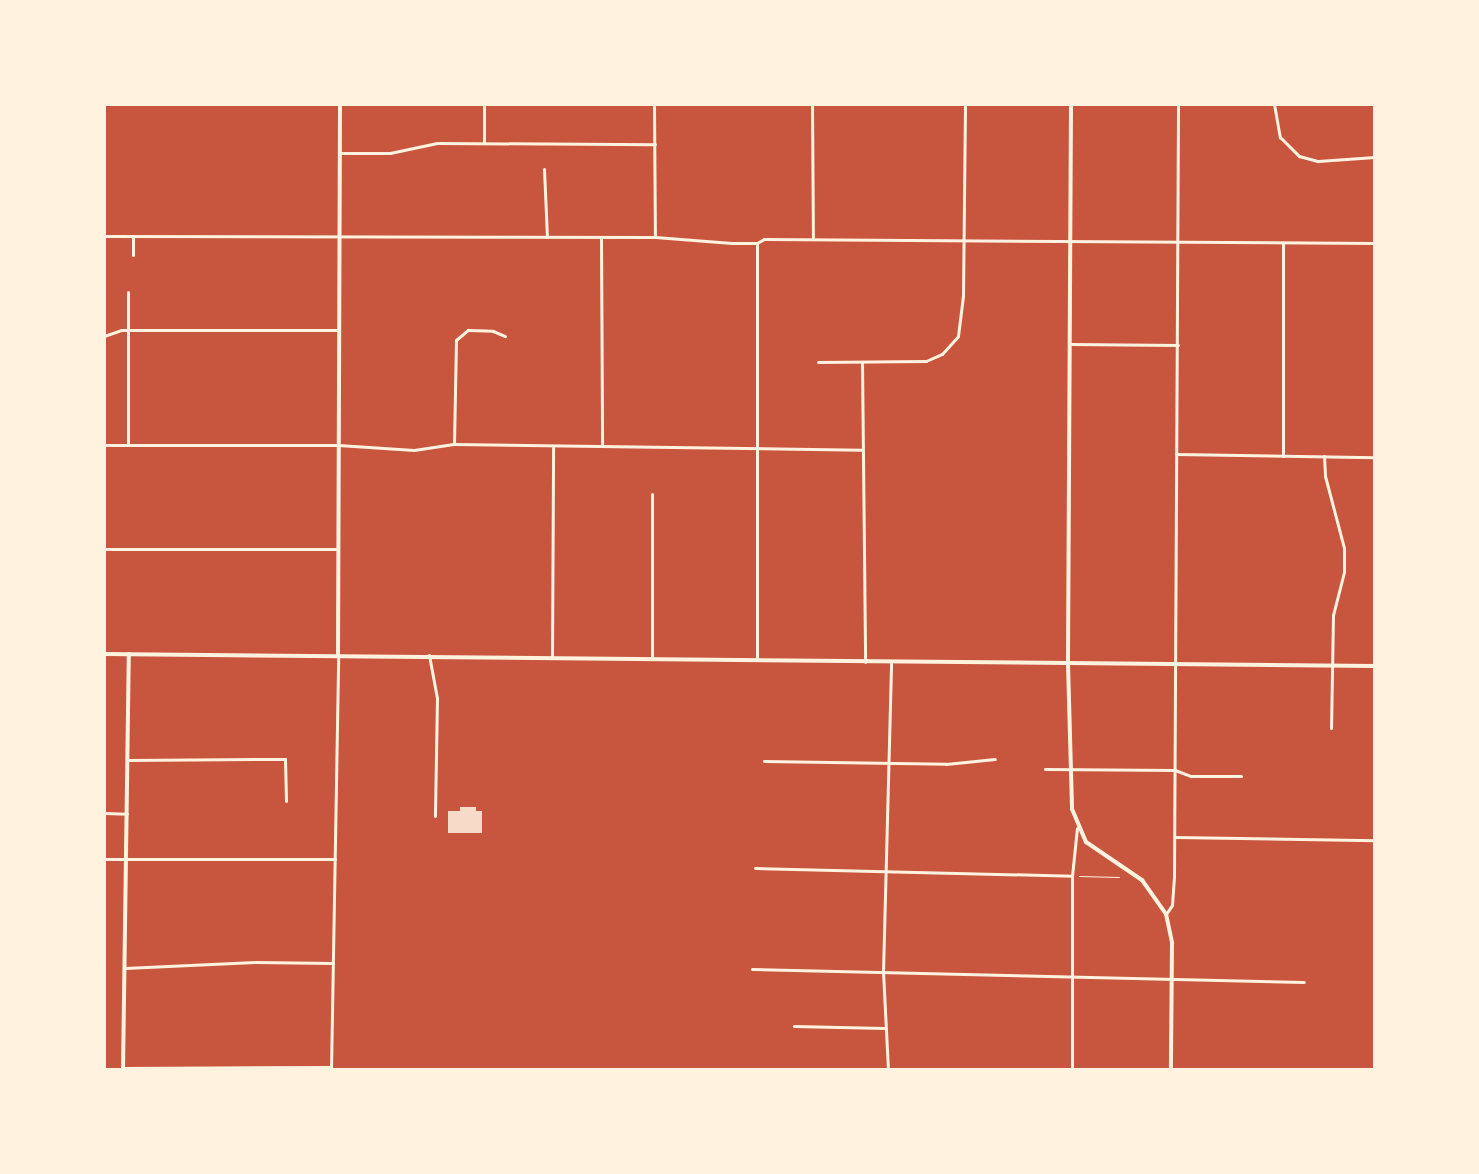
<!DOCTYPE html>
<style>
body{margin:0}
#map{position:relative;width:1479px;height:1174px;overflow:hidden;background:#c8553d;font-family:Raleway,sans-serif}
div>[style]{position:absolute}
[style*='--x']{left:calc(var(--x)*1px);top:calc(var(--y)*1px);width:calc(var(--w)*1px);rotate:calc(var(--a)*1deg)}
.building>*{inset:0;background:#f7dbc8}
.path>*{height:1px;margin:-0.5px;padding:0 0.5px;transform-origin:0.5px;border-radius:0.5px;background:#fff3e0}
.minor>*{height:3px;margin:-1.5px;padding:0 1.5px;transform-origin:1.5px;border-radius:1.5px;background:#fff3e0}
.tertiary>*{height:4px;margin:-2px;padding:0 2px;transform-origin:2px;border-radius:2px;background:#fff3e0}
.secondary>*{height:4px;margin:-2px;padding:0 2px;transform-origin:2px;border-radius:2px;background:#fff3e0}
span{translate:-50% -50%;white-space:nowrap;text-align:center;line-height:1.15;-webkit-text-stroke:8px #fff3e0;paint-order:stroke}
.frame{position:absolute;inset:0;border:106px solid #fff3e0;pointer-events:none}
</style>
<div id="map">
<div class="building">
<div style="clip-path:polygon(460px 807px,476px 807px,476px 811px,482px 811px,482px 833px,448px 833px,448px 811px,460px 811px)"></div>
</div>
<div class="path">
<div style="--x:1079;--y:876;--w:40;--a:1.4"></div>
</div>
<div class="minor">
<div style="--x:654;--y:104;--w:132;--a:89.6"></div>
<div style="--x:812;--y:104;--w:135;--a:89.6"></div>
<div style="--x:1274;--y:104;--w:34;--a:80"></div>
<div style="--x:1280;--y:137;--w:27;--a:45"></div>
<div style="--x:1299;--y:156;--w:20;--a:15"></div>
<div style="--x:1318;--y:161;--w:57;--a:-4"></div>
<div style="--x:484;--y:143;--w:39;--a:-90"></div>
<div style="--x:340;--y:153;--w:50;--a:0"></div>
<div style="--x:390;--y:153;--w:48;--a:-12"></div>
<div style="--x:437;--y:143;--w:218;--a:0.3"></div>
<div style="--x:544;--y:169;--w:68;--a:87.5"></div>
<div style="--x:104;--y:236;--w:551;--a:0.1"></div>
<div style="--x:655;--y:237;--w:77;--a:4.5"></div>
<div style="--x:732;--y:243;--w:25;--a:0"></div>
<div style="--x:757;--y:243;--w:8;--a:-30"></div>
<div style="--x:764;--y:239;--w:611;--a:0.38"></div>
<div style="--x:601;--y:237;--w:208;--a:89.7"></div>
<div style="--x:1283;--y:243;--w:213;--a:90"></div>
<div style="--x:133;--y:255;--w:19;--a:-90"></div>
<div style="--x:104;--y:336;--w:18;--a:-19"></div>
<div style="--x:121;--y:330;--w:218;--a:0"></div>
<div style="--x:1071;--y:344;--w:107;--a:0.5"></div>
<div style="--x:818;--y:362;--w:108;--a:-0.5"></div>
<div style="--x:926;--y:361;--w:17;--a:-24"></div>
<div style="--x:942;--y:354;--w:24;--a:-48"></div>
<div style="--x:958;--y:336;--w:40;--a:-82.9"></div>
<div style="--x:963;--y:296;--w:192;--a:-89.4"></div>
<div style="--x:862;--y:362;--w:300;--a:89.4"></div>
<div style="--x:454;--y:444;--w:104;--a:-88.9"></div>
<div style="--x:456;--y:340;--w:16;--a:-40"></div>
<div style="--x:468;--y:330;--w:25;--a:2"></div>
<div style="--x:493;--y:331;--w:13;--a:23"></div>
<div style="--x:104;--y:445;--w:234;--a:0"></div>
<div style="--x:338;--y:445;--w:76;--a:3.8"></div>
<div style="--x:414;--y:450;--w:40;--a:-8.5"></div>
<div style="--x:454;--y:444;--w:408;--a:0.8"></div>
<div style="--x:128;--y:445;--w:153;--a:-90"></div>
<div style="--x:1176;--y:454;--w:199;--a:0.9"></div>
<div style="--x:1324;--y:456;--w:20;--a:87"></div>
<div style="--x:1325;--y:476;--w:74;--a:75.2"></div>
<div style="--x:1344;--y:548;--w:24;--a:90"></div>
<div style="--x:1344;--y:572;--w:44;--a:104.3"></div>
<div style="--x:1333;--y:615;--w:113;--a:91"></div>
<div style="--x:652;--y:494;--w:164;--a:90"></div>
<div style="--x:104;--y:549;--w:234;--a:0"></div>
<div style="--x:429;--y:655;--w:44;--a:79.5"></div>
<div style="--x:437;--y:698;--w:118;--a:91"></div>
<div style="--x:552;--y:657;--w:211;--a:-89.7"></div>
<div style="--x:757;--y:659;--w:416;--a:-90"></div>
<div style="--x:127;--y:760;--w:158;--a:-0.4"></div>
<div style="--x:285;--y:759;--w:42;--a:88.6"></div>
<div style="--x:764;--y:761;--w:182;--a:0.9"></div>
<div style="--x:946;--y:764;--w:49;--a:-5.8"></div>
<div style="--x:1045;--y:769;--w:130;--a:0.4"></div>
<div style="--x:1175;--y:770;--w:17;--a:21"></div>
<div style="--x:1191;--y:776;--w:50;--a:0"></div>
<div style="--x:104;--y:813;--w:23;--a:2"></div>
<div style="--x:1175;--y:837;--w:200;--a:0.9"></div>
<div style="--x:104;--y:859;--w:231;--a:0"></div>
<div style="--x:755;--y:868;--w:317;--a:1.4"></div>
<div style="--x:1166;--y:914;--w:11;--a:-56"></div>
<div style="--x:1172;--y:905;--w:29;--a:-86"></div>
<div style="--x:1174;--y:876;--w:772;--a:-89.7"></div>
<div style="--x:125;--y:968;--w:130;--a:-2.6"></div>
<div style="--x:255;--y:962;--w:78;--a:0.7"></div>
<div style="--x:752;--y:969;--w:552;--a:1.35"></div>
<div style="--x:794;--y:1026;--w:90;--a:1.3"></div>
<div style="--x:123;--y:1068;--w:208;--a:-0.3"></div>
<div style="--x:331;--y:1070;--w:415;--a:-89"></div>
<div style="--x:888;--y:1070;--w:98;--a:-92.9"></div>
<div style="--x:883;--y:972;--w:310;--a:-88.5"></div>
<div style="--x:1072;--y:1070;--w:194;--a:-90"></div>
<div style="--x:1072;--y:876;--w:48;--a:-84.1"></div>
</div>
<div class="tertiary">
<div style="--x:338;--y:655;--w:551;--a:-89.79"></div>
<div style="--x:123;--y:1070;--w:416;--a:-89.2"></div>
</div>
<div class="secondary">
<div style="--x:1071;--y:104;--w:560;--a:90.31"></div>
<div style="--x:1068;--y:664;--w:145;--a:88.4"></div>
<div style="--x:1072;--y:809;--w:36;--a:67"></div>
<div style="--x:1086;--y:842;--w:68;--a:34.2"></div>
<div style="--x:1142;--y:880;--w:42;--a:54.8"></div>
<div style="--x:1166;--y:914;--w:30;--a:78"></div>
<div style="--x:1172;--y:943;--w:127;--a:90.5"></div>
<div style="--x:104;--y:654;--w:1271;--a:0.54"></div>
</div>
<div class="frame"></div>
</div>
